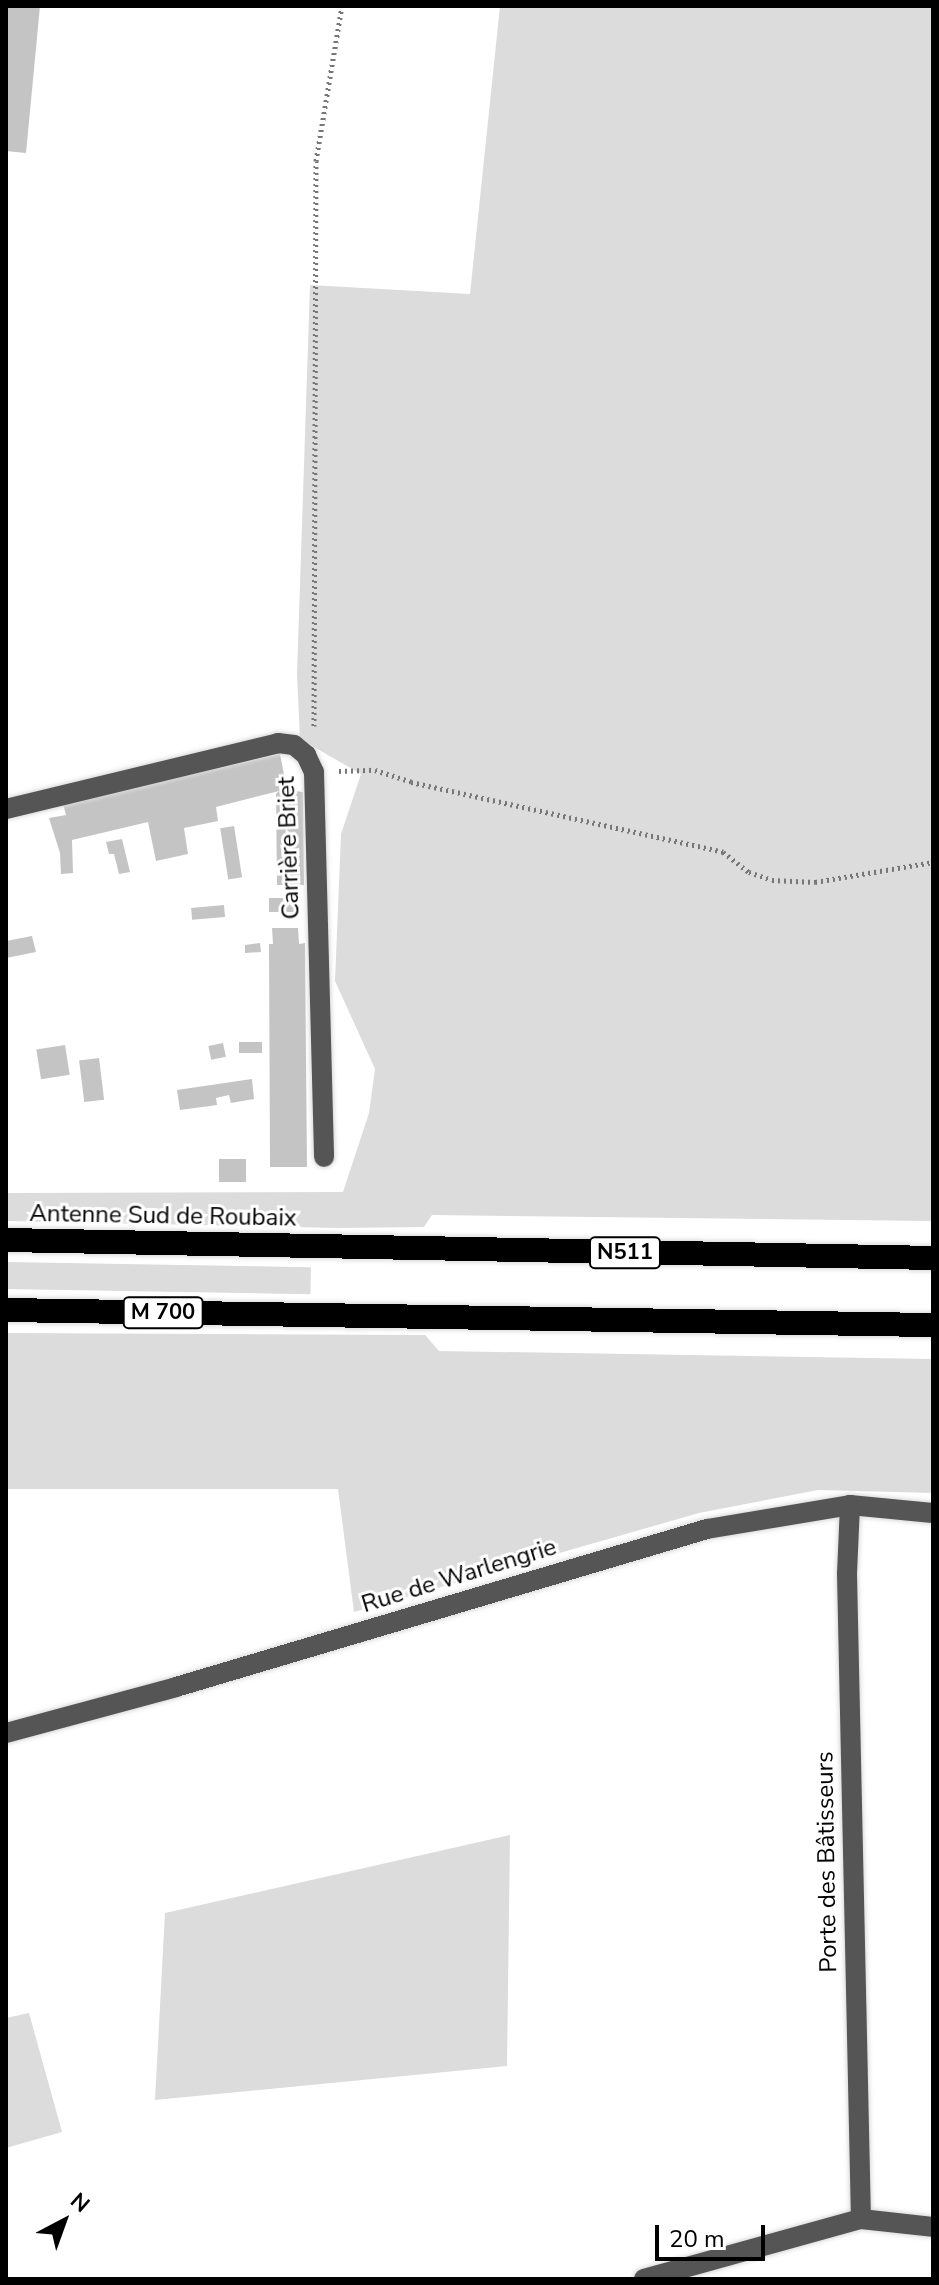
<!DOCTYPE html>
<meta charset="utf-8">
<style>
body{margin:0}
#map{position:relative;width:939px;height:2285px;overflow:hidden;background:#fff;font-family:"Nunito Sans",sans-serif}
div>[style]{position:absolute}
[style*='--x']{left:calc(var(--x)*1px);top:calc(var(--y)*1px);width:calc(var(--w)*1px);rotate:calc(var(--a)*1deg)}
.green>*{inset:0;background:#dcdcdc;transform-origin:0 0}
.building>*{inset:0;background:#c4c4c4;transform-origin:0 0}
.path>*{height:5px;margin-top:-2.5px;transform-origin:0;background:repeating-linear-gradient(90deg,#777 0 2px,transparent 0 6px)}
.roads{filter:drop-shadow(0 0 2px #dbdbdb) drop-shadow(0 0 2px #dbdbdb)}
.minor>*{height:20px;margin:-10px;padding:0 10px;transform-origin:10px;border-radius:10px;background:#555}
.highway>*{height:24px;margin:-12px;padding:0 12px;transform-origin:12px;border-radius:12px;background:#000}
span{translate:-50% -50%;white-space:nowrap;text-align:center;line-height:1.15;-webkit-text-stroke:6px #fff;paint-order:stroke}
.shield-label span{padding:2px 6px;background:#fff;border:2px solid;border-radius:6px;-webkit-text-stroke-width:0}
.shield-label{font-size:22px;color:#000;font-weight:700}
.street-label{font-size:24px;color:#000}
.frame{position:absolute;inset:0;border:8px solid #000;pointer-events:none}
.north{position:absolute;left:24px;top:2181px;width:80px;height:80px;-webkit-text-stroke:6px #fff;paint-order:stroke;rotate:41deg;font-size:22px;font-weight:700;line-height:32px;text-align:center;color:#000}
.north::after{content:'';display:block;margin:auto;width:28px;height:36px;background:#000;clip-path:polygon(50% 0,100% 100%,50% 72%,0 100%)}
.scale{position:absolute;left:655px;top:2225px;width:110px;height:36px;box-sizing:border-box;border:4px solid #000;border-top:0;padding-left:10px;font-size:24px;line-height:28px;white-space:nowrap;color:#000;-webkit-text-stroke:6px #fff;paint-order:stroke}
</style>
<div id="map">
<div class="green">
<div style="clip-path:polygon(500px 6px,933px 6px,933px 1221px,432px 1215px,424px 1227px,339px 1228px,6px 1221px,6px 1193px,343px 1192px,369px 1113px,375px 1069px,335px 981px,341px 834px,361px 774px,300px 739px,297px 674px,310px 285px,470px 294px)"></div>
<div style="left:6px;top:1262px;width:305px;height:27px;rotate:1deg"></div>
<div style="clip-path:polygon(6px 1333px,425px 1335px,439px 1351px,933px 1359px,933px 1493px,818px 1490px,699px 1513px,354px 1612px,338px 1489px,6px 1489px)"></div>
<div style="clip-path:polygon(510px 1835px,507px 2066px,155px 2100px,165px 1913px)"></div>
<div style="clip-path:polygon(29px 2013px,62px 2132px,6px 2148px,6px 2018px)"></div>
</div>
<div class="building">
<div style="clip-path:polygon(6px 6px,40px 6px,26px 153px,6px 151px)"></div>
<div style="clip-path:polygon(280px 754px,287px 790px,303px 792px,304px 885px,277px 885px,276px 794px,279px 791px,216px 807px,218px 821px,184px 828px,188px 854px,156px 861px,148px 822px,72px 840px,73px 873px,61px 874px,60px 853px,49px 818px,66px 815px,63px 804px)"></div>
<div style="left:234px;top:826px;width:52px;height:14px;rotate:81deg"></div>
<div style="clip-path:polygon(122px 839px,130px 872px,119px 874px,114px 854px,109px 854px,106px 842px)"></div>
<div style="left:295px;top:898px;width:14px;height:26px;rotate:90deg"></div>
<div style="left:224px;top:905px;width:12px;height:33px;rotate:85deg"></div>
<div style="clip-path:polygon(272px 928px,298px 928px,299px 944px,305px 943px,307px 1167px,270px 1167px,269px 944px,273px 944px)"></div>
<div style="clip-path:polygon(32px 936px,36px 952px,6px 958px,6px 941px)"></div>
<div style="clip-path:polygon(260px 943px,261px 952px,245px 953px,245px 945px)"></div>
<div style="left:239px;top:1042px;width:23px;height:11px"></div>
<div style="left:223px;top:1043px;width:14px;height:15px;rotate:78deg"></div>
<div style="left:65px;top:1045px;width:30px;height:29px;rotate:81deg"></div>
<div style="left:99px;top:1058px;width:42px;height:20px;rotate:83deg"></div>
<div style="clip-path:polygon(252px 1079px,254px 1099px,231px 1103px,229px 1095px,216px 1098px,217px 1105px,180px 1110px,177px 1090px)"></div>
<div style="left:246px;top:1159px;width:23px;height:27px;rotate:90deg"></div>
</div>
<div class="path">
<div style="--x:314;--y:726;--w:565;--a:-89.8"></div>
<div style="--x:316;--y:161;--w:157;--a:-80.5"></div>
<div style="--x:339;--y:771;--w:36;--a:-2"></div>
<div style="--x:375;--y:770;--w:38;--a:18"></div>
<div style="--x:411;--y:782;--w:320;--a:12.6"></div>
<div style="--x:723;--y:852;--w:33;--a:38"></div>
<div style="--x:749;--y:872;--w:24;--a:19"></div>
<div style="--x:772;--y:880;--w:43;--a:2.7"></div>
<div style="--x:815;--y:882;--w:120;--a:-9.6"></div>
</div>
<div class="roads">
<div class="minor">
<div style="--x:6;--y:809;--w:280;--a:-13.6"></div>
<div style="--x:278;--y:743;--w:16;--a:7"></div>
<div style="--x:294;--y:745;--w:16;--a:40"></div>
<div style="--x:306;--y:755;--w:19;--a:65"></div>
<div style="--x:314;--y:772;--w:385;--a:88.5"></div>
<div style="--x:850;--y:1505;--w:69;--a:92.5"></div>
<div style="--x:847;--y:1574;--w:645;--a:88.76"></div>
<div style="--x:6;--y:1733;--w:176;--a:-15.1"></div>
<div style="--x:176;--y:1687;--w:554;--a:-16.57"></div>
<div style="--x:707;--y:1529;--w:145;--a:-9.5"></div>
<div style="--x:850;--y:1505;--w:83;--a:5.5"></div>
<div style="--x:644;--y:2279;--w:225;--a:-15.5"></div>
<div style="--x:861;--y:2219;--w:72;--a:6.3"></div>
</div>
<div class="highway">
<div style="--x:6;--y:1240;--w:927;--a:1.11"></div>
<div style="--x:6;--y:1310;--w:927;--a:0.93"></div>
</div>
</div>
<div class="shield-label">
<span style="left:625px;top:1253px">N511</span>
<span style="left:163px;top:1313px">M 700</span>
</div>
<div class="street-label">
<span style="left:289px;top:848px;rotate:-92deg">Carrière Briet</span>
<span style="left:163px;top:1216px;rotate:1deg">Antenne Sud de Roubaix</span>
<span style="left:459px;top:1576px;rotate:-17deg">Rue de Warlengrie</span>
<span style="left:827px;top:1862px;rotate:-91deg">Porte des Bâtisseurs</span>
</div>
<div class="frame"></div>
<div class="north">N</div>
<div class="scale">20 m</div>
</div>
